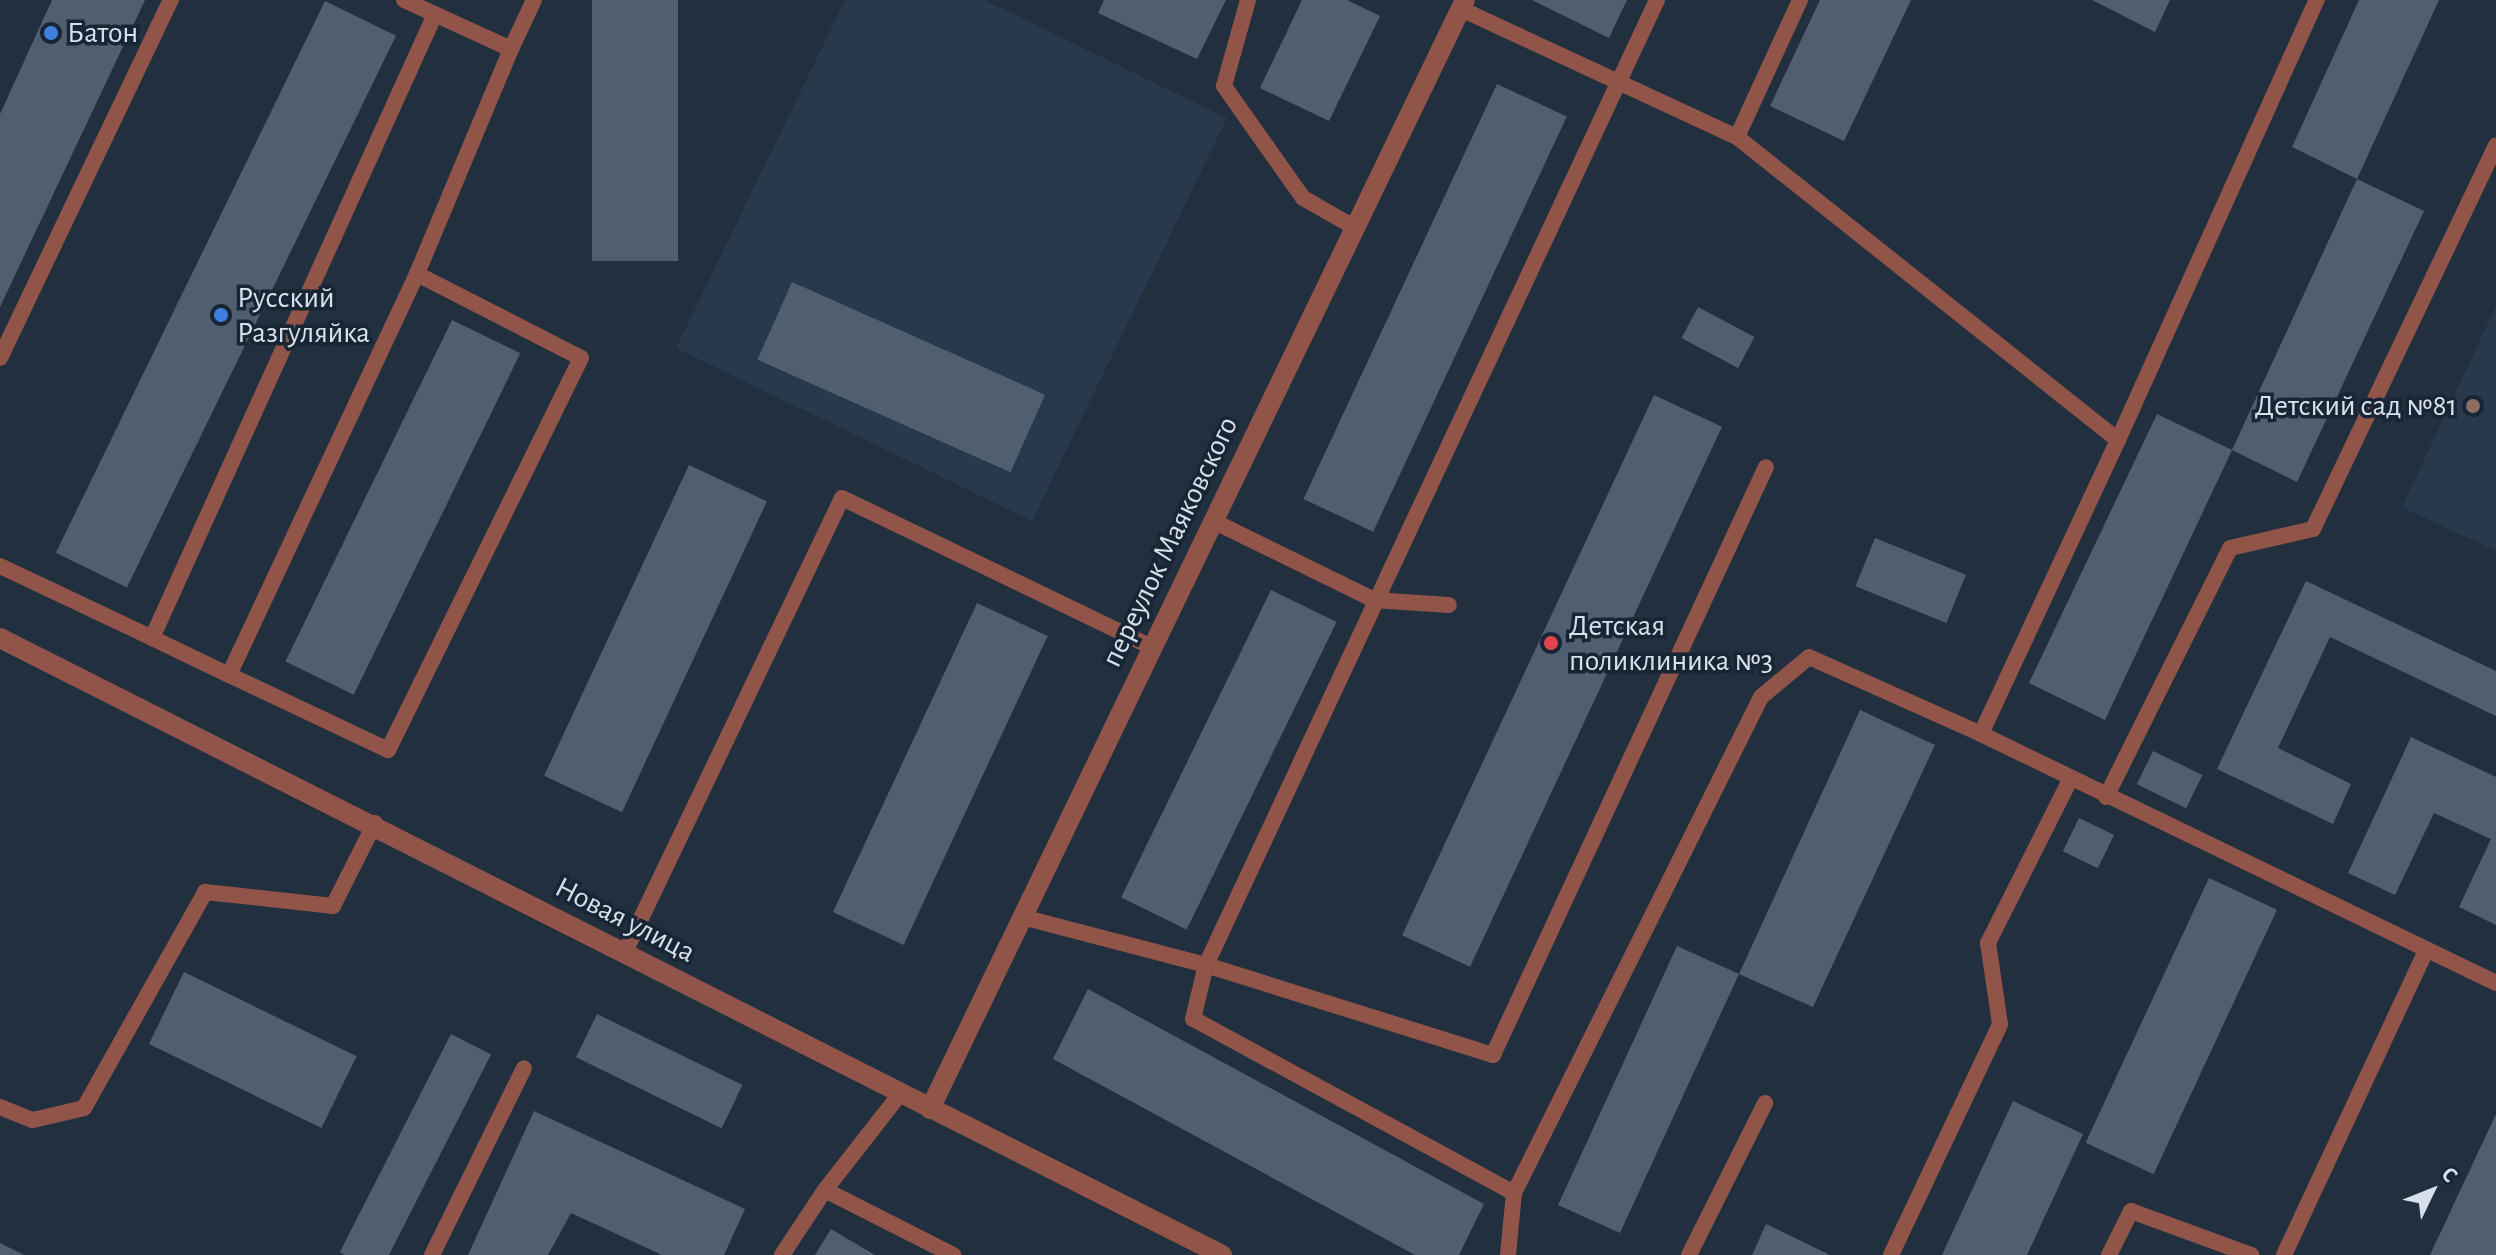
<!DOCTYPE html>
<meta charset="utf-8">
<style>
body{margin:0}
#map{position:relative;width:2496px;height:1255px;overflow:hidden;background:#222f3e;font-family:"Alegreya Sans",sans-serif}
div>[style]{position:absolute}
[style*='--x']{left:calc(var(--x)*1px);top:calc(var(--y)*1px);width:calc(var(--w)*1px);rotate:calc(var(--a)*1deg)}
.built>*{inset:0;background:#28394d}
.building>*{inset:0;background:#505f70;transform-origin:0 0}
.lane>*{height:16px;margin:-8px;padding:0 8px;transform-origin:8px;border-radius:8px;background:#905449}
.street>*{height:20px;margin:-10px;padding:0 10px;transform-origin:10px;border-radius:10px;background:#905449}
.dots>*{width:22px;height:22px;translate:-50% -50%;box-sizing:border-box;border:4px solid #182534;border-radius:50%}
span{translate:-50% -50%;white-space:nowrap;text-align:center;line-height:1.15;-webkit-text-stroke:7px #182534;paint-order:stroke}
.poi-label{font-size:30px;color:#d7e0ea}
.left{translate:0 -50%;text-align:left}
.right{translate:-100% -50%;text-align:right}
.street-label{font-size:30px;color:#d7e0ea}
.north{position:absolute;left:2392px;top:1151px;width:80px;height:80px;-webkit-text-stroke:6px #182534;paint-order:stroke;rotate:47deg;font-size:22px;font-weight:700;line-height:32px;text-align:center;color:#d7e0ea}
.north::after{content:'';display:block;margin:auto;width:28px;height:36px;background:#d7e0ea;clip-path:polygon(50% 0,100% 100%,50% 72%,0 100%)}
</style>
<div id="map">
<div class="built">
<div style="clip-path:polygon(845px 0,984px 0,1227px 118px,1032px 521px,676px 348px)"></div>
<div style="clip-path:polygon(2496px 306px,2496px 551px,2402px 507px)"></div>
</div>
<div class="building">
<div style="clip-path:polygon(52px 0,145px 0,0 307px,0 114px)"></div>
<div style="left:592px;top:0;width:86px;height:261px"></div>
<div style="clip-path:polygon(1104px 0,1226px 0,1197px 59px,1098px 13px)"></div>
<div style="clip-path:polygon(1302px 0,1347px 0,1380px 16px,1329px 121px,1260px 88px)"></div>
<div style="clip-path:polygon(1532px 0,1627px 0,1609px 38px)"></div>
<div style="clip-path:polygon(1820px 0,1911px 0,1844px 141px,1770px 106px)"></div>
<div style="clip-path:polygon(2092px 0,2170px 0,2155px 32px)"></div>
<div style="clip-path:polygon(2359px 0,2439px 0,2357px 179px,2292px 147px)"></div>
<div style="left:325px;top:1px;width:79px;height:614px;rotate:26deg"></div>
<div style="left:1497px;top:84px;width:77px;height:458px;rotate:25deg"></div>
<div style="clip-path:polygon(2357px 179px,2424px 211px,2297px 482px,2232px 450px,2105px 720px,2029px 683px,2157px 414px,2232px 450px)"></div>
<div style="left:792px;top:282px;width:277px;height:85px;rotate:24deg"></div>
<div style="left:1698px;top:307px;width:64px;height:35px;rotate:28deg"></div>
<div style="left:452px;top:320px;width:76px;height:380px;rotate:26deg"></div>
<div style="left:1654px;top:395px;width:75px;height:596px;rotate:25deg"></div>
<div style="left:689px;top:465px;width:86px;height:343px;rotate:25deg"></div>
<div style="left:1875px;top:538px;width:98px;height:52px;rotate:22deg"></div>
<div style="clip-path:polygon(2306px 581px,2496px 671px,2496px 716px,2330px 637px,2278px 748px,2351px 784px,2333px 824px,2217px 769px)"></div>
<div style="left:1271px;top:590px;width:73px;height:342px;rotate:26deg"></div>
<div style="left:977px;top:603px;width:78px;height:341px;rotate:25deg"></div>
<div style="clip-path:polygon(1860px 710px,1935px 745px,1813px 1007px,1739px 974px,1620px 1233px,1558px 1205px,1677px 946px,1739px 974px)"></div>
<div style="clip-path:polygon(2411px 737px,2496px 777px,2496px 925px,2459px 907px,2491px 839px,2434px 813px,2395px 895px,2348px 873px)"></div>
<div style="left:2153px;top:751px;width:55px;height:37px;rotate:26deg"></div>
<div style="left:2079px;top:818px;width:39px;height:37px;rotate:26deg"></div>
<div style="left:2209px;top:878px;width:75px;height:292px;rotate:25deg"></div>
<div style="left:184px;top:972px;width:192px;height:80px;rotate:26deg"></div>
<div style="clip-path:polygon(1088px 989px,1484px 1204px,1459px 1255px,1415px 1255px,1053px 1059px)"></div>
<div style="left:597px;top:1014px;width:162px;height:48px;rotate:26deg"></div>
<div style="left:451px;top:1034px;width:45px;height:245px;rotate:27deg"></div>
<div style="clip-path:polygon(2013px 1101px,2083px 1134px,2027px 1255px,1942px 1255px)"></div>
<div style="clip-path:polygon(534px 1111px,745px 1209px,724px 1255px,662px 1255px,571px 1213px,548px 1255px,468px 1255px)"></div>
<div style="clip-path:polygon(2496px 1114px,2496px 1255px,2430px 1255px)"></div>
<div style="clip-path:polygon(1766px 1224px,1830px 1255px,1752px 1255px)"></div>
<div style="clip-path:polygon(831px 1229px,875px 1255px,815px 1255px)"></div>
<div style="clip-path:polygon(0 1243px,24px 1255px,0 1255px)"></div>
</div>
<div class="lane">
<div style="--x:404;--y:0;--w:118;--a:24.6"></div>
<div style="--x:511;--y:49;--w:244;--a:112.7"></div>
<div style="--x:417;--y:274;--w:184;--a:27.1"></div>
<div style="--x:581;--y:358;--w:437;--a:116.2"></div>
<div style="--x:388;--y:750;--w:176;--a:-154.7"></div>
<div style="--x:229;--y:675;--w:443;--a:-64.9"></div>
<div style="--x:1248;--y:0;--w:89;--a:105.6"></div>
<div style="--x:1224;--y:86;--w:137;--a:54.8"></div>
<div style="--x:1303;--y:198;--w:59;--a:29.6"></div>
<div style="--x:1461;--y:9;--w:304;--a:24.9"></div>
<div style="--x:1737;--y:137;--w:487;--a:38.5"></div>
<div style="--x:2118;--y:440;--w:324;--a:115"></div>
<div style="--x:511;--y:49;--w:54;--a:-64.9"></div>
<div style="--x:1737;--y:137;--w:151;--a:-65.3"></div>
<div style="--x:0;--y:358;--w:397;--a:-64.5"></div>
<div style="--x:2118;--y:440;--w:483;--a:-65.7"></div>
<div style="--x:1213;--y:521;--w:179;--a:26.1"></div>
<div style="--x:1374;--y:600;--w:75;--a:3.8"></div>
<div style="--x:0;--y:566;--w:168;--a:25.3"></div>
<div style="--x:229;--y:675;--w:85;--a:-154.3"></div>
<div style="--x:152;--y:638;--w:685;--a:-65.6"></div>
<div style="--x:2106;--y:797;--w:278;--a:-63.5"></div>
<div style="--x:2230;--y:548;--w:85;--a:-12.9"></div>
<div style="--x:2313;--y:529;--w:425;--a:-64.5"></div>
<div style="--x:1026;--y:918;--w:186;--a:14.6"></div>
<div style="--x:1206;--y:965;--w:301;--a:17.4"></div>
<div style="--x:1493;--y:1055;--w:648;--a:-65.1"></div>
<div style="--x:624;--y:954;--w:505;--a:-64.45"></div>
<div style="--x:842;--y:498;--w:345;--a:25.7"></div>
<div style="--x:0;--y:1107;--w:35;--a:22"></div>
<div style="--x:33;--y:1120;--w:52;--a:-13.2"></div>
<div style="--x:84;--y:1108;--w:248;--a:-60.7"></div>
<div style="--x:205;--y:892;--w:129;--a:6.2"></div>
<div style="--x:333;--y:906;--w:93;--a:-63.2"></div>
<div style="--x:825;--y:1190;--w:144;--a:26.9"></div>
<div style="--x:1514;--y:1193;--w:554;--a:-63.53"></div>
<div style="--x:1761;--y:697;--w:62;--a:-39.8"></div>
<div style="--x:1809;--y:657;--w:188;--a:24.1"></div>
<div style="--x:1981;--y:734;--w:572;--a:25.8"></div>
<div style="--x:432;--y:1255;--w:208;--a:-63.8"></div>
<div style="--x:782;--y:1255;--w:78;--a:-56.5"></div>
<div style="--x:825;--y:1190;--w:122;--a:-52"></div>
<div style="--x:1508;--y:1255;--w:62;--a:-84.5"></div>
<div style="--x:1514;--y:1193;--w:365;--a:-151.5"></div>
<div style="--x:1193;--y:1019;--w:56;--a:-76.5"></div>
<div style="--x:1206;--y:965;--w:1065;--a:-64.95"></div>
<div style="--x:1689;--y:1255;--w:170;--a:-63.4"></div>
<div style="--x:1891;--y:1255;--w:255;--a:-64.7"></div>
<div style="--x:2000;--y:1024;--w:82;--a:-98.4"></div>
<div style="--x:1988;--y:943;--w:182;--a:-63.3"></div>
<div style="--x:2109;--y:1255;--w:49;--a:-63.4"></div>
<div style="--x:2131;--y:1211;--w:128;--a:20.1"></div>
<div style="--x:2284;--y:1255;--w:334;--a:-65"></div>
</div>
<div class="street">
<div style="--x:0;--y:638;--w:1369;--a:26.79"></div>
<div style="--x:930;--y:1109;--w:1231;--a:-64.25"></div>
</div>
<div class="dots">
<div style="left:51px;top:33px;background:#3f7fe0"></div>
<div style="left:221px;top:315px;background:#3f7fe0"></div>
<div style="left:2473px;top:406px;background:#8d6e63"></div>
<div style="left:1551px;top:643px;background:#e0444e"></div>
</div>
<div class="poi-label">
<span class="left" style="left:67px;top:33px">Батон</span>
<span class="left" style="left:237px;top:315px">Русский<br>Разгуляйка</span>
<span class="right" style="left:2457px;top:406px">Детский сад №81</span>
<span class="left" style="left:1569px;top:643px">Детская<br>поликлиника №3</span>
</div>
<div class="street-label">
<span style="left:1170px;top:542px;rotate:-64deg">переулок Маяковского</span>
<span style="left:625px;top:920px;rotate:27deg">Новая улица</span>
</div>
<div class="north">С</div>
</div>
